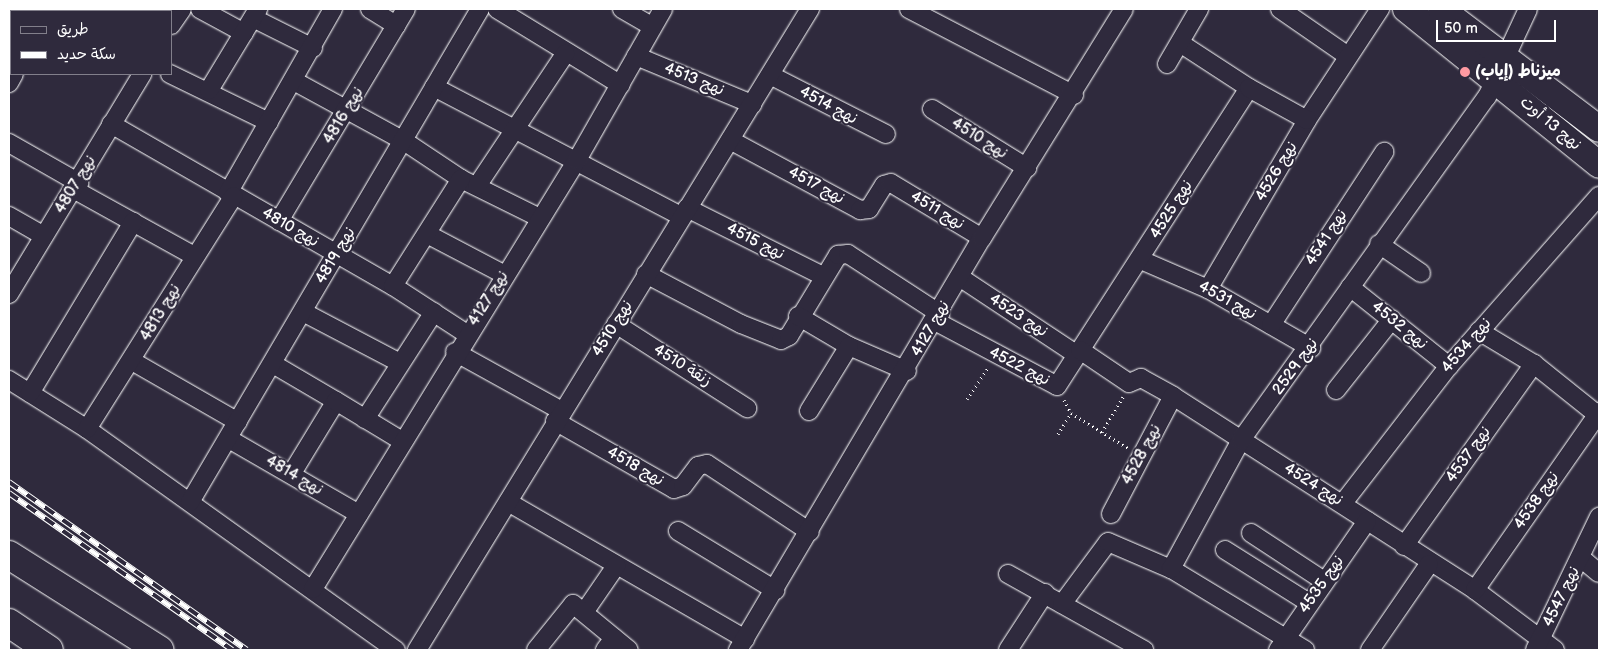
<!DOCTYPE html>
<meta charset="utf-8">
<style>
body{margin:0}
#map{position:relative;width:1608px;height:659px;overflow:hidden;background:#2f2a3d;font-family:"Balsamiq Sans","Playpen Sans Arabic",sans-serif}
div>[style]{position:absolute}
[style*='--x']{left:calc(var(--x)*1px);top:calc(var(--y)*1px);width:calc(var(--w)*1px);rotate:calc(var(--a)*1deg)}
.path>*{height:3px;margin-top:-1.5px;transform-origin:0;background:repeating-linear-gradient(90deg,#fff 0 1px,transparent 0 5px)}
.roads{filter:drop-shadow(0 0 1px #fff) drop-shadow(0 0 1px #fff)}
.street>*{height:18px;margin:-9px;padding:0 9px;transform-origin:9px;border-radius:9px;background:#2f2a3d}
.secondary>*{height:26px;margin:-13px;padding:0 13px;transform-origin:13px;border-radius:13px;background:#2f2a3d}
.highway>*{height:28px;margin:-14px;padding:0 14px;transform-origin:14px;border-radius:14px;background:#2f2a3d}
.rail>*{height:5.5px;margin-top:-2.75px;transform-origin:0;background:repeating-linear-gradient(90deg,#2f2a3d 0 11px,#fff 0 22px);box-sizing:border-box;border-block:1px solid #fff}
.dots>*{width:14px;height:14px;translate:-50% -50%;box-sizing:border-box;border:2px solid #2f2a3d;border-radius:50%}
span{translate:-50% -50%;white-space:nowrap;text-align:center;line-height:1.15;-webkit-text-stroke:4px #2f2a3d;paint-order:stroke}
.poi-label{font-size:16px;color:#fff;font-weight:700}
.left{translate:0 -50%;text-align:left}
.street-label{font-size:16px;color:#fff}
.frame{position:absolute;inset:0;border:10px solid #fff;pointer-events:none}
.legend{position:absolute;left:10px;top:10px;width:162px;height:65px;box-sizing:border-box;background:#2f2a3d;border:1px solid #827f8b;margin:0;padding:6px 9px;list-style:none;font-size:15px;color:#fff}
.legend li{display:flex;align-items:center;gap:10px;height:25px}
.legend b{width:25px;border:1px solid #827f8b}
.scale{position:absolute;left:1436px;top:20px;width:120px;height:22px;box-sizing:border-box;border:2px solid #fff;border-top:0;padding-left:6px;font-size:15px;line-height:18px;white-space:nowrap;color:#fff;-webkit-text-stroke:4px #2f2a3d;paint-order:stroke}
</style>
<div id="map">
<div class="path">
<div style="--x:967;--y:399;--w:37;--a:-56"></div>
<div style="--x:1064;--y:400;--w:15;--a:62"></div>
<div style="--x:1071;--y:413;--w:67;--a:31.6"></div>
<div style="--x:1102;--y:432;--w:41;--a:-59"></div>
<div style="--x:1058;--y:434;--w:25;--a:-58"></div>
</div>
<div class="roads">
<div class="street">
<div style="--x:110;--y:9;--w:4;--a:27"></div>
<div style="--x:200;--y:9;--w:50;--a:28.6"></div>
<div style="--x:370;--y:9;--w:31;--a:32"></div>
<div style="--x:497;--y:9;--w:145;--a:31.5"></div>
<div style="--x:622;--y:9;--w:34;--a:30"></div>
<div style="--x:909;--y:9;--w:186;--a:27.5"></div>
<div style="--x:1280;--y:9;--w:83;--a:34.7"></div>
<div style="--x:48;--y:11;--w:2;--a:-63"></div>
<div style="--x:9;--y:17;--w:2;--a:27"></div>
<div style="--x:253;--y:18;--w:67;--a:26.6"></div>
<div style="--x:171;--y:25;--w:19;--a:-55"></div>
<div style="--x:1180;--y:43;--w:82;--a:33.1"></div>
<div style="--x:636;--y:56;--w:126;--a:22.5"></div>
<div style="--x:1167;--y:64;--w:64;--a:-59.8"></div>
<div style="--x:170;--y:74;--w:110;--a:25.9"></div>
<div style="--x:770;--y:75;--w:130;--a:27"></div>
<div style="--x:294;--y:81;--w:125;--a:28.6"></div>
<div style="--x:404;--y:141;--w:69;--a:33.7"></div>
<div style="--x:461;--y:179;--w:88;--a:26.3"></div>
<div style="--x:9;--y:83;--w:10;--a:-61"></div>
<div style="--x:434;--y:87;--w:279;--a:27.6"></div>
<div style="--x:209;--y:90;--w:95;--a:-58.8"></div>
<div style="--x:932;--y:109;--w:112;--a:31.8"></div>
<div style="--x:111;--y:124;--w:325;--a:29.9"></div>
<div style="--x:393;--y:286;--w:88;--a:33"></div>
<div style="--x:730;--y:140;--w:148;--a:28.3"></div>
<div style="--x:860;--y:210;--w:9;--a:-6"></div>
<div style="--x:869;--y:209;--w:28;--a:-58"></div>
<div style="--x:884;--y:185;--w:7;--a:-16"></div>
<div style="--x:891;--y:183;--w:106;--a:31.1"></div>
<div style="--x:9;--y:143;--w:81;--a:29.7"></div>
<div style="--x:477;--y:186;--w:159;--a:-56.3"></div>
<div style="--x:75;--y:190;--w:136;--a:29"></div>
<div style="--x:228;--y:193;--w:212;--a:-60.3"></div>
<div style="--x:687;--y:208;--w:152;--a:26.6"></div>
<div style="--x:9;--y:216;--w:40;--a:29.7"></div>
<div style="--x:279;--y:221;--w:247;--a:-59.1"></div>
<div style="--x:427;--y:234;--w:88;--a:27.7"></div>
<div style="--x:1379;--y:244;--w:51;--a:34.6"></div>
<div style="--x:1141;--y:260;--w:73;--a:23.4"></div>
<div style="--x:1208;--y:289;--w:119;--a:29.8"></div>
<div style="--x:646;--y:274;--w:107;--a:27.8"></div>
<div style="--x:741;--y:324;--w:43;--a:21.8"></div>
<div style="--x:781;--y:340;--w:9;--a:-27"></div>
<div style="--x:789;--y:336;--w:95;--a:-58.8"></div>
<div style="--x:838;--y:255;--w:10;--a:-6"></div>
<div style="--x:848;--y:254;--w:110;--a:33.1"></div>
<div style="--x:961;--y:278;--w:138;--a:33.5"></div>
<div style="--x:393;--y:286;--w:127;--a:-57.6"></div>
<div style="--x:1350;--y:287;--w:127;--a:38.6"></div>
<div style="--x:1208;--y:289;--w:196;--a:-59.6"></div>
<div style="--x:1307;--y:120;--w:133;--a:-56.7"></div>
<div style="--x:9;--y:294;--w:257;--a:-58.8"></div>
<div style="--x:303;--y:312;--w:110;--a:27.7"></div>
<div style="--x:798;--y:316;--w:59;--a:30.5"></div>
<div style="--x:849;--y:346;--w:63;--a:23.3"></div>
<div style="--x:935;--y:321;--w:138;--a:28"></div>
<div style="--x:1057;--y:386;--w:354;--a:-57.2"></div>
<div style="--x:1249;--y:88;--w:66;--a:28.9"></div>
<div style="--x:616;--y:324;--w:156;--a:32.7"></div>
<div style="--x:1271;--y:325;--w:207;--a:-56.8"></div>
<div style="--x:1479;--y:331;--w:64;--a:31"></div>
<div style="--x:1534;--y:364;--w:83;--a:38.7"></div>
<div style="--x:1080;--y:350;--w:59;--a:34"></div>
<div style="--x:1129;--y:383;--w:13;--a:-23"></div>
<div style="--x:1141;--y:378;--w:37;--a:29"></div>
<div style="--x:1173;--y:396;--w:359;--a:32.7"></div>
<div style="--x:1475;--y:590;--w:100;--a:36.9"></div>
<div style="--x:455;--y:352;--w:122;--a:28.9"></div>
<div style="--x:132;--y:361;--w:122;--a:29.9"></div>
<div style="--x:273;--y:364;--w:73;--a:30.4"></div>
<div style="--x:9;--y:380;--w:92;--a:32.1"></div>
<div style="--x:87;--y:429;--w:380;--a:35.6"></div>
<div style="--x:1336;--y:390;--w:90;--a:-51.7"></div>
<div style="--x:30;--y:393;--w:200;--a:-58.9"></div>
<div style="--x:809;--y:411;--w:76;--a:-58.4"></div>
<div style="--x:365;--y:419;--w:127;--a:-57.2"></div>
<div style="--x:555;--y:421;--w:137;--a:29.7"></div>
<div style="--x:674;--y:489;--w:9;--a:-18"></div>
<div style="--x:683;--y:486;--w:25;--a:-53"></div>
<div style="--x:698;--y:466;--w:9;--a:-13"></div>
<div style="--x:707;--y:464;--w:123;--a:33.4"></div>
<div style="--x:87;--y:429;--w:275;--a:-57.8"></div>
<div style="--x:229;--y:439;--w:150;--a:30"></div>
<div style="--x:292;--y:473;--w:84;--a:-58.6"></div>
<div style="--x:336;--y:401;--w:77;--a:31.2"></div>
<div style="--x:190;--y:502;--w:572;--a:-59.53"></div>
<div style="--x:508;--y:502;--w:274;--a:30"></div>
<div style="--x:1343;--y:503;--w:173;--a:-52.3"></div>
<div style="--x:1449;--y:366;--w:227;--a:-48.6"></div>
<div style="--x:1111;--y:514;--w:133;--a:-62.3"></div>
<div style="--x:678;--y:531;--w:114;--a:31.3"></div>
<div style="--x:1251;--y:533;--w:87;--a:33.3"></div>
<div style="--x:1404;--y:546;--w:224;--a:-54.5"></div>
<div style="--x:1225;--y:550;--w:99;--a:32.2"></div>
<div style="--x:1581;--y:558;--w:23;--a:40"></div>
<div style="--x:1008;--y:574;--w:156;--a:29.2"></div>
<div style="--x:313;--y:589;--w:504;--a:-58.39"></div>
<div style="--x:577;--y:160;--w:174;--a:-60.3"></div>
<div style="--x:1475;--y:590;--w:217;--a:-55.1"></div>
<div style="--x:1062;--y:604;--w:77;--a:-53.4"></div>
<div style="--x:1108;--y:542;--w:69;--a:23.2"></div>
<div style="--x:585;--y:611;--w:55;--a:-55.4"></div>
<div style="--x:417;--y:650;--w:752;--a:-58.49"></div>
<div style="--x:536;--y:650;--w:59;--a:-51.2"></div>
<div style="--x:573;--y:604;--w:72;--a:39.4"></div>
<div style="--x:605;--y:650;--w:15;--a:-53"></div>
<div style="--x:738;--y:650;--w:479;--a:-59.4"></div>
<div style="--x:982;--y:238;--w:269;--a:-58.2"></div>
<div style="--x:1008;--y:650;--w:68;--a:-57"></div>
<div style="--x:1278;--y:650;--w:157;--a:-55.4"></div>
<div style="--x:1305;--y:650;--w:157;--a:-148.8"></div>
<div style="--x:1171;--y:569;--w:147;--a:-61.5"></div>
<div style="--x:1241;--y:440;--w:422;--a:-54.4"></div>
<div style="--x:1487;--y:97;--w:97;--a:-65"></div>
<div style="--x:1370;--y:650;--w:104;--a:-55.5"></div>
<div style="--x:1535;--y:650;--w:148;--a:-64.3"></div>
</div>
<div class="secondary">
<div style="--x:1406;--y:9;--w:248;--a:38.9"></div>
<div style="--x:1441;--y:9;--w:198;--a:37.2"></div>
</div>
<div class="highway">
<div style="--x:9;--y:555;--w:178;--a:32.3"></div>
<div style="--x:9;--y:623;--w:48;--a:34"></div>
</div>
</div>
<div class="rail">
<div style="--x:9;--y:482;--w:291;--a:35.2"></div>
<div style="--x:9;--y:493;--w:273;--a:35.1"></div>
</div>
<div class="dots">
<div style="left:1465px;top:72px;background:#ff9aa2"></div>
</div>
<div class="poi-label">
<span class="left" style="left:1475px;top:72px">ميزناط (إياب)</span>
</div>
<div class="street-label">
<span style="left:694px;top:80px;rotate:22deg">نهج 4513</span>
<span style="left:828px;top:106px;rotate:28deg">نهج 4514</span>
<span style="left:344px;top:116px;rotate:-59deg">نهج 4816</span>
<span style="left:1550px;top:124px;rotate:40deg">نهج 13 أوت</span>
<span style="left:979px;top:139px;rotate:32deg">نهج 4510</span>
<span style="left:1277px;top:172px;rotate:-59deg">نهج 4526</span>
<span style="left:76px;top:185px;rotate:-59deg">نهج 4807</span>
<span style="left:816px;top:186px;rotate:28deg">نهج 4517</span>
<span style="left:1172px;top:210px;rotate:-58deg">نهج 4525</span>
<span style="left:937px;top:211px;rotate:31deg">نهج 4511</span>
<span style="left:290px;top:228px;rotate:30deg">نهج 4810</span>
<span style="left:1327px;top:238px;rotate:-57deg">نهج 4541</span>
<span style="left:755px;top:242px;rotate:27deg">نهج 4515</span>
<span style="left:336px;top:256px;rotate:-59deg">نهج 4819</span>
<span style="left:489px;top:299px;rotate:-58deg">نهج 4127</span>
<span style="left:1227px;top:301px;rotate:29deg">نهج 4531</span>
<span style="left:161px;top:313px;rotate:-59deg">نهج 4813</span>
<span style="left:1018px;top:316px;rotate:33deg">نهج 4523</span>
<span style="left:1399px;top:326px;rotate:39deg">نهج 4532</span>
<span style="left:613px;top:329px;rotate:-58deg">نهج 4510</span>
<span style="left:931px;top:329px;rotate:-60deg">نهج 4127</span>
<span style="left:1467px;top:346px;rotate:-49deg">نهج 4534</span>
<span style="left:682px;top:366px;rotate:32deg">زنقة 4510</span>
<span style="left:1019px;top:367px;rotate:27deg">نهج 4522</span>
<span style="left:1296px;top:367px;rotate:-54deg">نهج 2529</span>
<span style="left:1142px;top:455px;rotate:-62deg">نهج 4528</span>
<span style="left:1469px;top:455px;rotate:-54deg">نهج 4537</span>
<span style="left:635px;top:467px;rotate:30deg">نهج 4518</span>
<span style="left:294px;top:476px;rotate:30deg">نهج 4814</span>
<span style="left:1313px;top:485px;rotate:32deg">نهج 4524</span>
<span style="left:1537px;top:501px;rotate:-55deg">نهج 4538</span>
<span style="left:1322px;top:585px;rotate:-55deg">نهج 4535</span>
<span style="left:1562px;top:597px;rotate:-64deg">نهج 4547</span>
</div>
<div class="frame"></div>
<ul class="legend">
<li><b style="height:6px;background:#2f2a3d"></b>طريق</li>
<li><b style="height:6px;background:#fff"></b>سكة حديد</li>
</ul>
<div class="scale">50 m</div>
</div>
